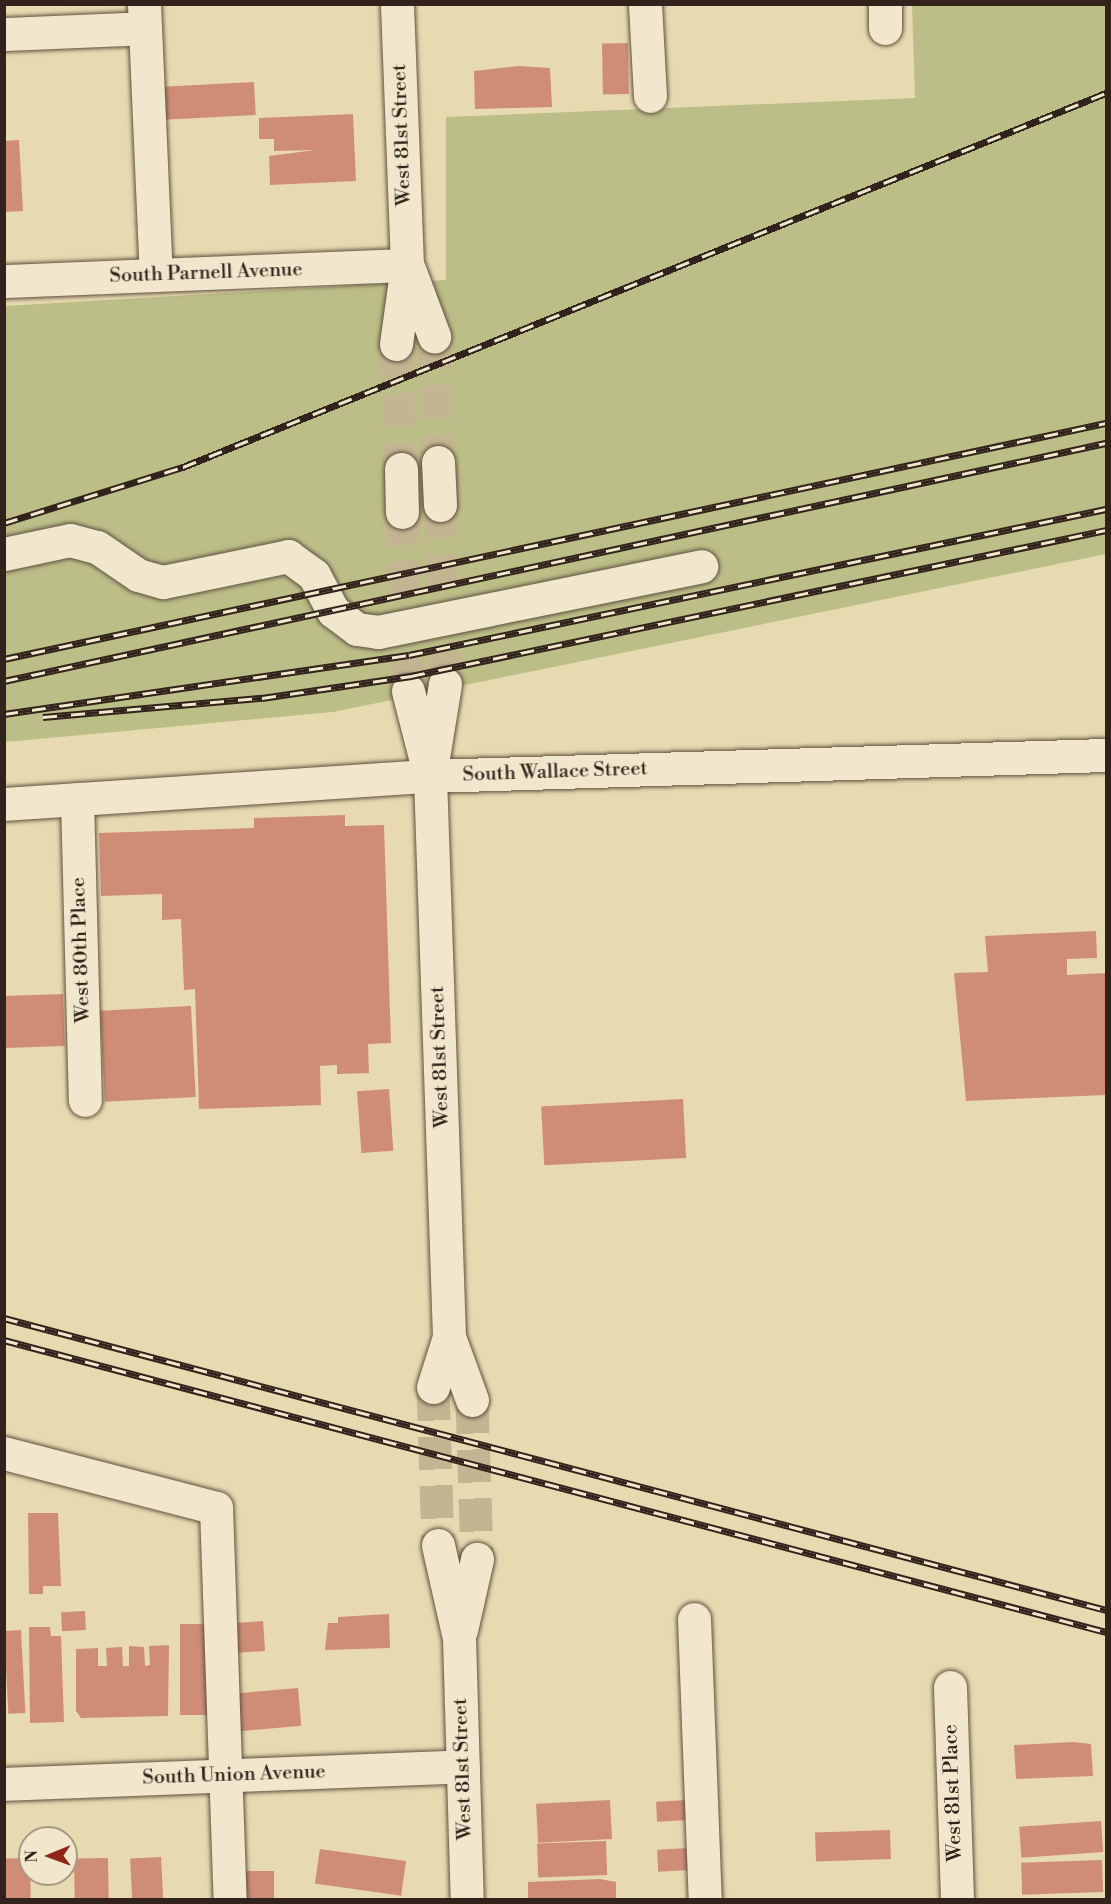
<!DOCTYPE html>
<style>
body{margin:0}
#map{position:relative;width:1111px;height:1904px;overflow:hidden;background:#e8dab0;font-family:"Libre Bodoni",serif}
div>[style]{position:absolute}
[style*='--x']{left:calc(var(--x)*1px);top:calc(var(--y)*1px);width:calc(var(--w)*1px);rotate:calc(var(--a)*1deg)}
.green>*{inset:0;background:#bcbe87}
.building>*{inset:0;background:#d08d76;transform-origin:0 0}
.minor-tunnel>*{height:33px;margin-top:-16.5px;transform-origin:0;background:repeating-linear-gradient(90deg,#c4b592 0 33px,transparent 0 49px)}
.roads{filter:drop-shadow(0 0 2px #605041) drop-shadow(0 0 2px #605041)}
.minor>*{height:33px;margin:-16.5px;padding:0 16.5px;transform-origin:16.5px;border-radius:16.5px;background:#f0e7cc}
.rail>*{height:7px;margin-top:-3.5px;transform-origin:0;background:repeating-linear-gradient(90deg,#f0e7cc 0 14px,#32221c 0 28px);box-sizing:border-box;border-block:2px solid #32221c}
span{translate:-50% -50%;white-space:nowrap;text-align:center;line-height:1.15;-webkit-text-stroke:4.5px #f0e7cc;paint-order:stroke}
.street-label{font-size:20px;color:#32221c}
.frame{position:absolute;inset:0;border:6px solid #32221c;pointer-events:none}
.north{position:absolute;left:18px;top:1826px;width:60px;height:60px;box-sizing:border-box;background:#f0e7cc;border:2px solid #a49886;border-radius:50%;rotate:269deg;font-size:16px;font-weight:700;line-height:24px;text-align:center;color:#32221c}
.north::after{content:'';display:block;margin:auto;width:21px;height:27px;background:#8f2418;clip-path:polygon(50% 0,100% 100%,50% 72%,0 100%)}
</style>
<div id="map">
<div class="green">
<div style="clip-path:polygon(912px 5px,1106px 5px,1106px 554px,333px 712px,5px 742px,5px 306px,446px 280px,446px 117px,915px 98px)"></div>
</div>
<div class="building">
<div style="left:628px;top:43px;width:51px;height:26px;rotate:89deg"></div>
<div style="clip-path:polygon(518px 66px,550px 68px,552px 107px,475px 109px,474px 71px)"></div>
<div style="left:254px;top:82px;width:33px;height:92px;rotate:87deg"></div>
<div style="clip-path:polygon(353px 114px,356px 181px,270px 185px,269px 156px,315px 150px,274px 151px,274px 139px,259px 139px,259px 118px)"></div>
<div style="clip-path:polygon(19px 140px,23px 211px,4px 212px,4px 141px)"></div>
<div style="clip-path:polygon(345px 815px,345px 826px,384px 825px,391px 1043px,368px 1044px,369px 1073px,337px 1074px,337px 1065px,320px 1066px,321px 1105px,199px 1109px,195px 989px,184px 990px,181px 919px,162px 920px,162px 894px,101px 896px,99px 833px,254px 828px,254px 818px)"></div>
<div style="clip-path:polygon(1096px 931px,1097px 958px,1067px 959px,1067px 975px,1106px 973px,1106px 1095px,966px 1101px,954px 973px,988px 972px,985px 936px)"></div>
<div style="left:63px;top:994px;width:52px;height:59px;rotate:88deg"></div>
<div style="left:191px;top:1006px;width:91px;height:91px;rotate:87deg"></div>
<div style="left:389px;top:1089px;width:62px;height:32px;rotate:86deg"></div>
<div style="left:683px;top:1099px;width:59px;height:142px;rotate:87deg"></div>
<div style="clip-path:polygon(28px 1513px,58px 1513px,61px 1586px,43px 1586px,43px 1594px,29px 1594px)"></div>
<div style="left:85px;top:1611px;width:19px;height:24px;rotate:87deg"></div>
<div style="clip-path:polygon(389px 1614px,390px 1648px,325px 1650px,328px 1623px,338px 1623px,338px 1617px)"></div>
<div style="left:263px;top:1621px;width:30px;height:31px;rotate:86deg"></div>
<div style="left:180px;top:1624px;width:31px;height:91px"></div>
<div style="clip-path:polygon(29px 1627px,50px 1627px,51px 1636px,61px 1636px,64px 1722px,30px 1723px)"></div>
<div style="left:21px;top:1630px;width:83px;height:17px;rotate:87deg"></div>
<div style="clip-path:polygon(169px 1645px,168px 1716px,81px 1718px,76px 1711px,76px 1649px,98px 1648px,98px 1666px,107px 1666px,106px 1648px,122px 1647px,123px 1666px,129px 1666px,129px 1646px,144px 1647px,145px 1666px,150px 1665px,149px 1646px)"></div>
<div style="left:298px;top:1688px;width:38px;height:62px;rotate:85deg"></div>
<div style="clip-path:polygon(1073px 1742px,1091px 1744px,1093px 1776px,1016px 1779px,1014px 1745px)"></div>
<div style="left:610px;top:1800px;width:39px;height:74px;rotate:87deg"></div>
<div style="left:688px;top:1800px;width:20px;height:32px;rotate:87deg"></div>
<div style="left:1101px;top:1821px;width:31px;height:82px;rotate:86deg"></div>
<div style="left:890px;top:1830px;width:29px;height:75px;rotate:88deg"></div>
<div style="left:606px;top:1841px;width:34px;height:69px;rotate:88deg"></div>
<div style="left:689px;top:1848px;width:22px;height:32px;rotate:87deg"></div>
<div style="left:161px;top:1857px;width:43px;height:31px;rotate:87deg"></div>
<div style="left:30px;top:1858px;width:42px;height:26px;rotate:89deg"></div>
<div style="left:108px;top:1858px;width:42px;height:34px;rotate:89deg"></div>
<div style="left:1102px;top:1860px;width:32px;height:81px;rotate:88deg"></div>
<div style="left:406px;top:1861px;width:35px;height:87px;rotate:98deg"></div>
<div style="left:245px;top:1871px;width:29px;height:27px"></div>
<div style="clip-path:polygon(600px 1879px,616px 1882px,616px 1900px,528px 1900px,528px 1882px)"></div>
</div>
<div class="minor-tunnel">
<div style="--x:434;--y:336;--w:126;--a:88.2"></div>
<div style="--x:396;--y:344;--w:125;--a:87.7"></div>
<div style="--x:440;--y:505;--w:179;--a:88.4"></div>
<div style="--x:402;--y:512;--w:179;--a:88.1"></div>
<div style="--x:433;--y:1387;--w:158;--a:88.2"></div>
<div style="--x:472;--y:1400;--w:159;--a:88.2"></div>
</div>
<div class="roads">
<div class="minor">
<div style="--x:144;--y:4;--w:271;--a:87.5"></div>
<div style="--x:645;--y:4;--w:92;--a:86.9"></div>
<div style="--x:885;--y:4;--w:24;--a:90"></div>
<div style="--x:4;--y:34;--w:141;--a:-2.4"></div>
<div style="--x:409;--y:269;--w:72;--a:69.5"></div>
<div style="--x:4;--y:281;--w:403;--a:-2.3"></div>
<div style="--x:396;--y:344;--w:80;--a:-82.1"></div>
<div style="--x:407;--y:265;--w:261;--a:-92.2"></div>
<div style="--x:438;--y:462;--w:43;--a:87.3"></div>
<div style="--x:401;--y:469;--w:43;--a:88.7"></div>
<div style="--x:4;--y:554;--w:67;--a:-12"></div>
<div style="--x:70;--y:540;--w:28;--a:15"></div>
<div style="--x:97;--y:547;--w:50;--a:34.3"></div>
<div style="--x:138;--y:575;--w:26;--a:16"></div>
<div style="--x:163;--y:582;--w:128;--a:-11.7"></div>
<div style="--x:288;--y:556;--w:32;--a:36"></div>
<div style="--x:314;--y:575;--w:41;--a:62.2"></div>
<div style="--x:333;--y:611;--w:30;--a:37"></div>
<div style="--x:357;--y:629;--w:21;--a:8"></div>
<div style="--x:378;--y:632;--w:330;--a:-11.5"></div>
<div style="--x:445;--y:684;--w:93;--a:99.3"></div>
<div style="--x:430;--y:776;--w:561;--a:88.06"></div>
<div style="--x:449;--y:1337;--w:67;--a:69.9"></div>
<div style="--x:408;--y:691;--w:76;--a:75.6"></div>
<div style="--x:77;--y:799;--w:301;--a:88.5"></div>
<div style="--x:4;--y:804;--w:427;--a:-3.8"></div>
<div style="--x:430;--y:776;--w:676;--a:-1.78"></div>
<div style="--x:433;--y:1387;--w:52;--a:-72.3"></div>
<div style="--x:4;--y:1453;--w:219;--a:14.5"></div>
<div style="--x:216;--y:1508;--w:392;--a:88"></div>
<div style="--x:438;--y:1545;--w:95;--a:77.3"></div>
<div style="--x:459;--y:1638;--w:262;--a:88.3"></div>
<div style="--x:694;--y:1619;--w:281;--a:87.8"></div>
<div style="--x:461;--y:1630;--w:73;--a:-77.3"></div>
<div style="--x:950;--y:1687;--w:213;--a:88.1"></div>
<div style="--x:4;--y:1784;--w:459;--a:-2.2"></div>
</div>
</div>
<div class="rail">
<div style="--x:4;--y:523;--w:188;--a:-17.4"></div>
<div style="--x:183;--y:467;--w:996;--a:-22.06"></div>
<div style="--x:4;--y:659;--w:1127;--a:-12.09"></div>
<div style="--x:4;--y:681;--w:1127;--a:-12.19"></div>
<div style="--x:4;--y:714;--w:409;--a:-8.3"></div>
<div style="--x:409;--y:655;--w:712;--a:-11.83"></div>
<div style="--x:43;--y:717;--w:220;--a:-5"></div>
<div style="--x:262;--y:698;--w:151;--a:-8.4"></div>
<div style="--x:411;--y:676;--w:710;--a:-11.86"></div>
<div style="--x:4;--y:1318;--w:1140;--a:14.84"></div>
<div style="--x:4;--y:1340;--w:1140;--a:14.84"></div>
</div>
<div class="street-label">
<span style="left:402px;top:135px;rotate:-92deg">West 81st Street</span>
<span style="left:206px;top:273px;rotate:-2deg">South Parnell Avenue</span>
<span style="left:555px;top:772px;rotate:-2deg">South Wallace Street</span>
<span style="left:81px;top:950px;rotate:-92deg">West 80th Place</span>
<span style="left:440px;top:1057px;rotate:-92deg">West 81st Street</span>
<span style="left:463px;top:1769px;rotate:-92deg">West 81st Street</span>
<span style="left:234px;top:1775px;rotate:-2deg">South Union Avenue</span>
<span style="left:953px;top:1793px;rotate:-92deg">West 81st Place</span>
</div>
<div class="frame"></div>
<div class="north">N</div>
</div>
